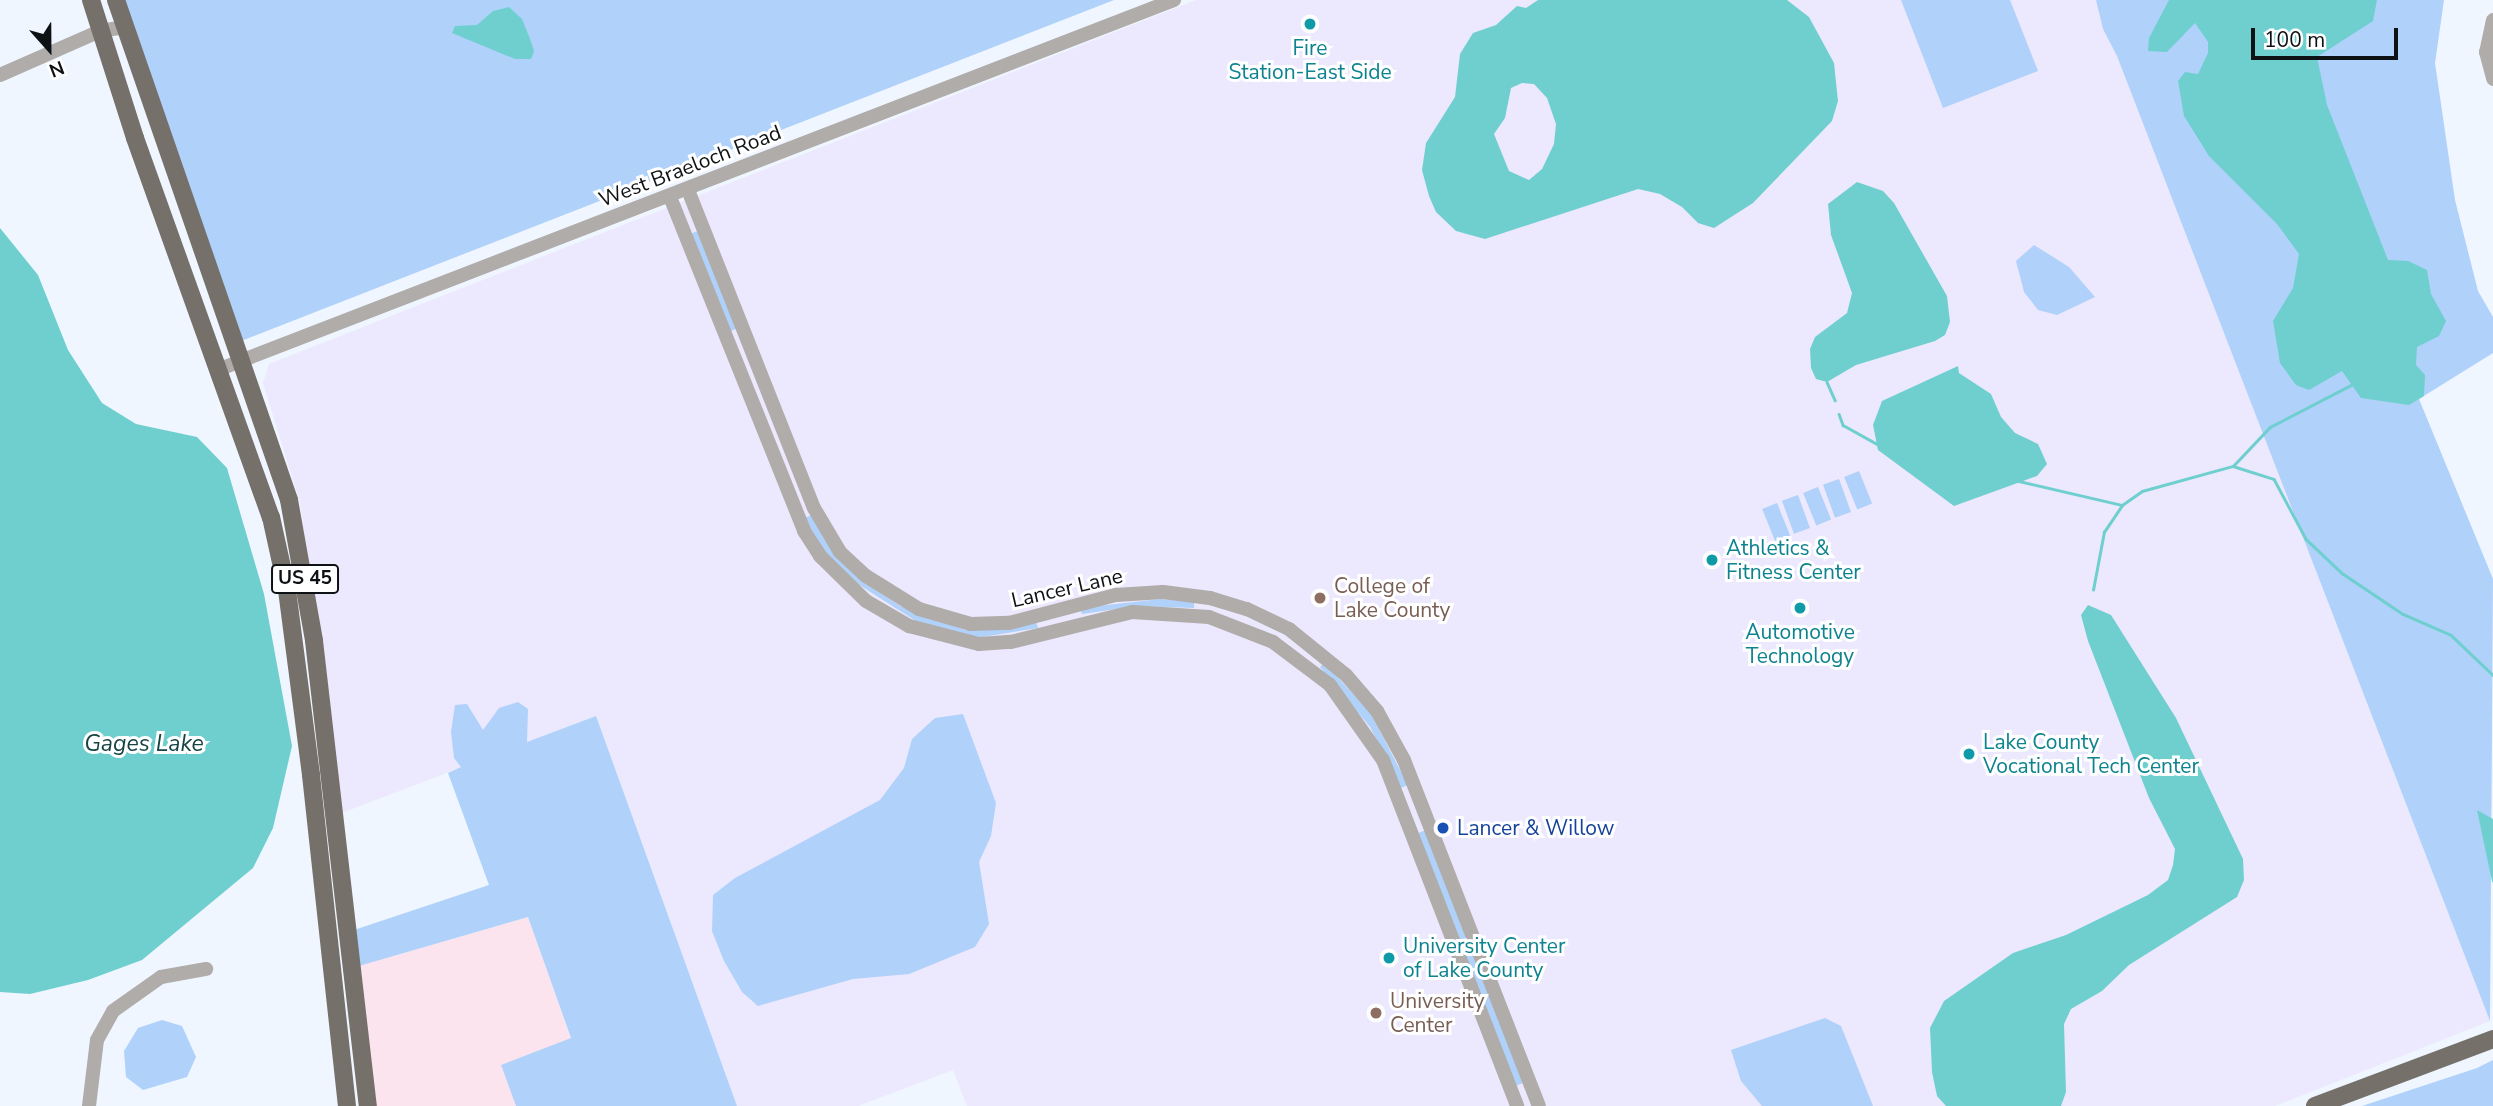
<!DOCTYPE html>
<style>
body{margin:0}
#map{position:relative;width:2493px;height:1106px;overflow:hidden;background:#eff6ff;font-family:"Nunito Sans",sans-serif}
div>[style]{position:absolute}
[style*='--x']{left:calc(var(--x)*1px);top:calc(var(--y)*1px);width:calc(var(--w)*1px);rotate:calc(var(--a)*1deg)}
.commercial>*{inset:0;background:#fce4ef}
.education>*{inset:0;background:#ece8fe}
.green>*{inset:0;background:#afd1fa;transform-origin:0 0}
.water>*{inset:0;background:#6fcfcf}
.stream>*{height:2.5px;margin:-1.25px;padding:0 1.25px;transform-origin:1.25px;border-radius:1.25px;background:#6fcfcf}
.minor>*{height:14px;margin:-7px;padding:0 7px;transform-origin:7px;border-radius:7px;background:#b0aca9}
.major>*{height:18px;margin:-9px;padding:0 9px;transform-origin:9px;border-radius:9px;background:#76706a}
.dots>*{width:19px;height:19px;translate:-50% -50%;box-sizing:border-box;border:4px solid #fff;border-radius:50%}
span{translate:-50% -50%;white-space:nowrap;text-align:center;line-height:1.15;-webkit-text-stroke:6px #fff;paint-order:stroke}
.shield-label span{padding:2px 5px;background:#fff;border:2px solid;border-radius:5px;-webkit-text-stroke-width:0}
.shield-label{font-size:19px;color:#0f1215;font-weight:700}
.culture-label{font-size:21px;color:#0d838f}
.left{translate:0 -50%;text-align:left}
.street-label{font-size:21px;color:#0f1215}
.education-label{font-size:21px;color:#785e54}
.transit-label{font-size:21px;color:#164399}
.water-label{font-size:23px;color:#174344;font-style:italic}
.north{position:absolute;left:14px;top:14px;width:70px;height:70px;-webkit-text-stroke:5px #fff;paint-order:stroke;rotate:159deg;font-size:19px;font-weight:700;line-height:28px;text-align:center;color:#0f1215}
.north::after{content:'';display:block;margin:auto;width:24px;height:32px;background:#0f1215;clip-path:polygon(50% 0,100% 100%,50% 72%,0 100%)}
.scale{position:absolute;left:2251px;top:28px;width:147px;height:32px;box-sizing:border-box;border:4px solid #0f1215;border-top:0;padding-left:9px;font-size:21px;line-height:24px;white-space:nowrap;color:#0f1215;-webkit-text-stroke:5px #fff;paint-order:stroke}
</style>
<div id="map">
<div class="commercial">
<div style="clip-path:polygon(528px 917px,571px 1039px,501px 1065px,516px 1106px,368px 1106px,352px 968px)"></div>
</div>
<div class="education">
<div style="clip-path:polygon(1196px 0,2096px 0,2490px 1021px,2275px 1106px,967px 1106px,953px 1070px,858px 1106px,737px 1106px,596px 716px,339px 814px,300px 503px,263px 383px,269px 364px)"></div>
</div>
<div class="green">
<div style="clip-path:polygon(117px 0,1114px 0,241px 341px)"></div>
<div style="clip-path:polygon(1901px 0,2010px 0,2038px 71px,1943px 108px)"></div>
<div style="clip-path:polygon(2096px 0,2444px 0,2435px 63px,2455px 200px,2478px 291px,2493px 317px,2493px 353px,2419px 399px,2493px 579px,2490px 1021px,2117px 56px,2103px 29px)"></div>
<div style="left:698px;top:231px;width:105px;height:7px;rotate:68deg"></div>
<div style="clip-path:polygon(2034px 245px,2069px 267px,2095px 297px,2057px 315px,2038px 310px,2024px 292px,2016px 261px)"></div>
<div style="left:1859px;top:471px;width:35px;height:16px;rotate:68deg"></div>
<div style="left:1839px;top:479px;width:35px;height:17px;rotate:70deg"></div>
<div style="left:1818px;top:487px;width:35px;height:16px;rotate:68deg"></div>
<div style="left:1798px;top:495px;width:35px;height:17px;rotate:70deg"></div>
<div style="left:1777px;top:503px;width:35px;height:16px;rotate:68deg"></div>
<div style="clip-path:polygon(811px 515px,827px 543px,862px 581px,900px 606px,965px 630px,1013px 628px,1036px 622px,1038px 628px,976px 638px,919px 623px,847px 577px,821px 547px,805px 518px)"></div>
<div style="clip-path:polygon(1161px 599px,1194px 602px,1194px 608px,1137px 606px,1082px 614px,1080px 608px)"></div>
<div style="clip-path:polygon(1324px 662px,1371px 714px,1408px 785px,1401px 788px,1370px 727px,1320px 667px)"></div>
<div style="clip-path:polygon(518px 702px,528px 709px,527px 742px,596px 716px,737px 1106px,516px 1106px,501px 1065px,571px 1038px,528px 917px,352px 968px,348px 932px,489px 885px,448px 773px,461px 767px,454px 758px,451px 732px,455px 705px,467px 704px,483px 730px,499px 708px)"></div>
<div style="clip-path:polygon(963px 714px,996px 803px,991px 836px,979px 862px,989px 924px,975px 947px,909px 974px,853px 979px,758px 1006px,742px 992px,724px 961px,712px 931px,713px 895px,735px 878px,880px 800px,904px 768px,912px 739px,935px 718px)"></div>
<div style="left:1426px;top:830px;width:271px;height:9px;rotate:69deg"></div>
<div style="clip-path:polygon(1825px 1018px,1841px 1026px,1873px 1106px,1762px 1106px,1741px 1081px,1731px 1050px)"></div>
<div style="clip-path:polygon(162px 1020px,182px 1026px,196px 1057px,187px 1077px,143px 1090px,126px 1077px,124px 1051px,138px 1028px)"></div>
<div style="clip-path:polygon(2493px 1060px,2493px 1106px,2362px 1106px,2477px 1068px)"></div>
</div>
<div class="water">
<div style="clip-path:polygon(evenodd,1538px 0,1787px 0,1809px 17px,1834px 63px,1838px 101px,1832px 121px,1753px 203px,1714px 228px,1698px 223px,1682px 207px,1660px 194px,1638px 189px,1485px 239px,1456px 231px,1436px 212px,1429px 196px,1422px 170px,1426px 143px,1455px 97px,1460px 54px,1473px 33px,1496px 25px,1517px 6px,1526px 8px,1538px 0,1522px 83px,1534px 84px,1547px 98px,1556px 124px,1554px 144px,1542px 169px,1529px 180px,1509px 171px,1494px 134px,1505px 118px,1511px 88px,1522px 83px)"></div>
<div style="clip-path:polygon(2169px 0,2377px 0,2373px 21px,2317px 57px,2327px 105px,2388px 260px,2408px 261px,2427px 270px,2431px 294px,2446px 321px,2439px 336px,2417px 347px,2416px 365px,2425px 375px,2424px 396px,2409px 405px,2361px 398px,2342px 371px,2309px 390px,2296px 385px,2280px 363px,2273px 321px,2293px 288px,2299px 254px,2277px 224px,2209px 156px,2184px 116px,2178px 81px,2185px 72px,2198px 74px,2208px 53px,2208px 42px,2195px 23px,2167px 52px,2148px 51px,2149px 38px)"></div>
<div style="clip-path:polygon(509px 7px,522px 19px,530px 39px,534px 51px,531px 59px,515px 59px,452px 33px,455px 26px,477px 25px,493px 11px)"></div>
<div style="clip-path:polygon(1857px 182px,1883px 191px,1894px 203px,1947px 296px,1950px 322px,1945px 335px,1935px 341px,1856px 365px,1827px 382px,1816px 379px,1811px 368px,1810px 349px,1815px 337px,1847px 313px,1852px 293px,1831px 235px,1828px 204px)"></div>
<div style="clip-path:polygon(0 228px,38px 275px,68px 350px,102px 403px,136px 424px,197px 437px,227px 468px,264px 594px,292px 746px,273px 828px,253px 868px,142px 960px,88px 980px,30px 994px,0 992px)"></div>
<div style="clip-path:polygon(1958px 366px,1959px 373px,1991px 394px,2001px 417px,2015px 433px,2038px 444px,2047px 464px,2037px 476px,1954px 506px,1878px 450px,1873px 425px,1882px 401px)"></div>
<div style="clip-path:polygon(2088px 605px,2111px 615px,2176px 718px,2243px 859px,2244px 880px,2237px 897px,2129px 965px,2102px 991px,2071px 1009px,2064px 1024px,2066px 1092px,2061px 1106px,1946px 1106px,1937px 1096px,1932px 1072px,1930px 1028px,1944px 1001px,2013px 953px,2066px 935px,2148px 895px,2168px 880px,2173px 865px,2175px 849px,2149px 798px,2088px 641px,2081px 615px)"></div>
<div style="clip-path:polygon(2477px 810px,2493px 819px,2493px 883px,2492px 881px)"></div>
</div>
<div class="stream">
<div style="--x:1827;--y:382;--w:20;--a:66"></div>
<div style="--x:1839;--y:414;--w:12;--a:70"></div>
<div style="--x:1843;--y:425;--w:41;--a:29.1"></div>
<div style="--x:2233;--y:466;--w:54;--a:-46.5"></div>
<div style="--x:2270;--y:427;--w:93;--a:-27.4"></div>
<div style="--x:2019;--y:481;--w:106;--a:13.1"></div>
<div style="--x:2093;--y:590;--w:59;--a:-79.3"></div>
<div style="--x:2104;--y:532;--w:32;--a:-56"></div>
<div style="--x:2122;--y:505;--w:24;--a:-35"></div>
<div style="--x:2142;--y:491;--w:94;--a:-15.4"></div>
<div style="--x:2233;--y:466;--w:43;--a:17.6"></div>
<div style="--x:2274;--y:479;--w:68;--a:61.9"></div>
<div style="--x:2306;--y:539;--w:50;--a:43.4"></div>
<div style="--x:2342;--y:573;--w:73;--a:33.9"></div>
<div style="--x:2403;--y:614;--w:52;--a:23.6"></div>
<div style="--x:2451;--y:635;--w:58;--a:43.6"></div>
</div>
<div class="minor">
<div style="--x:2493;--y:20;--w:33;--a:102"></div>
<div style="--x:2486;--y:52;--w:28;--a:75"></div>
<div style="--x:0;--y:75;--w:109;--a:-23.7"></div>
<div style="--x:100;--y:31;--w:24;--a:-9"></div>
<div style="--x:688;--y:190;--w:342;--a:68.4"></div>
<div style="--x:814;--y:508;--w:51;--a:59.4"></div>
<div style="--x:840;--y:552;--w:35;--a:43"></div>
<div style="--x:866;--y:576;--w:62;--a:31.9"></div>
<div style="--x:919;--y:609;--w:54;--a:16.1"></div>
<div style="--x:971;--y:624;--w:38;--a:-2"></div>
<div style="--x:1009;--y:623;--w:111;--a:-14.7"></div>
<div style="--x:1116;--y:595;--w:47;--a:-3.7"></div>
<div style="--x:1163;--y:592;--w:47;--a:7.3"></div>
<div style="--x:1210;--y:598;--w:39;--a:17"></div>
<div style="--x:1247;--y:609;--w:47;--a:25.5"></div>
<div style="--x:1289;--y:629;--w:73;--a:38.9"></div>
<div style="--x:1346;--y:675;--w:48;--a:49.3"></div>
<div style="--x:1377;--y:711;--w:56;--a:61.1"></div>
<div style="--x:1404;--y:760;--w:371;--a:68.7"></div>
<div style="--x:670;--y:197;--w:360;--a:68.1"></div>
<div style="--x:804;--y:531;--w:30;--a:57"></div>
<div style="--x:820;--y:556;--w:64;--a:44.4"></div>
<div style="--x:866;--y:601;--w:50;--a:30.2"></div>
<div style="--x:909;--y:626;--w:72;--a:14.4"></div>
<div style="--x:979;--y:644;--w:32;--a:-4"></div>
<div style="--x:1011;--y:642;--w:125;--a:-13.9"></div>
<div style="--x:1132;--y:612;--w:77;--a:3.7"></div>
<div style="--x:1209;--y:617;--w:69;--a:21.3"></div>
<div style="--x:1273;--y:642;--w:71;--a:37"></div>
<div style="--x:1330;--y:685;--w:92;--a:54.8"></div>
<div style="--x:1383;--y:760;--w:371;--a:68.8"></div>
<div style="--x:220;--y:369;--w:1023;--a:-21.15"></div>
<div style="--x:89;--y:1106;--w:66;--a:-83.1"></div>
<div style="--x:97;--y:1040;--w:33;--a:-61"></div>
<div style="--x:113;--y:1011;--w:59;--a:-35.3"></div>
<div style="--x:161;--y:977;--w:46;--a:-10.1"></div>
</div>
<div class="major">
<div style="--x:91;--y:0;--w:145;--a:72.3"></div>
<div style="--x:135;--y:138;--w:403;--a:70.3"></div>
<div style="--x:271;--y:517;--w:75;--a:77.6"></div>
<div style="--x:287;--y:590;--w:187;--a:82.6"></div>
<div style="--x:311;--y:775;--w:333;--a:83.8"></div>
<div style="--x:116;--y:0;--w:529;--a:70.91"></div>
<div style="--x:289;--y:500;--w:143;--a:79.9"></div>
<div style="--x:314;--y:641;--w:468;--a:83.4"></div>
<div style="--x:2315;--y:1106;--w:190;--a:-20.6"></div>
</div>
<div class="dots">
<div style="left:1310px;top:24px;background:#0f9aa8"></div>
<div style="left:1712px;top:560px;background:#0f9aa8"></div>
<div style="left:1320px;top:598px;background:#8d6e63"></div>
<div style="left:1800px;top:608px;background:#0f9aa8"></div>
<div style="left:1969px;top:754px;background:#0f9aa8"></div>
<div style="left:1443px;top:828px;background:#1a4fb4"></div>
<div style="left:1389px;top:958px;background:#0f9aa8"></div>
<div style="left:1376px;top:1013px;background:#8d6e63"></div>
</div>
<div class="shield-label">
<span style="left:305px;top:579px">US 45</span>
</div>
<div class="culture-label">
<span style="left:1310px;top:60px">Fire<br>Station-East Side</span>
<span class="left" style="left:1726px;top:560px">Athletics &amp;<br>Fitness Center</span>
<span style="left:1800px;top:644px">Automotive<br>Technology</span>
<span class="left" style="left:1983px;top:754px">Lake County<br>Vocational Tech Center</span>
<span class="left" style="left:1403px;top:958px">University Center<br>of Lake County</span>
</div>
<div class="street-label">
<span style="left:690px;top:166px;rotate:-21deg">West Braeloch Road</span>
<span style="left:1067px;top:588px;rotate:-13deg">Lancer Lane</span>
</div>
<div class="education-label">
<span class="left" style="left:1334px;top:598px">College of<br>Lake County</span>
<span class="left" style="left:1390px;top:1013px">University<br>Center</span>
</div>
<div class="transit-label">
<span class="left" style="left:1457px;top:828px">Lancer &amp; Willow</span>
</div>
<div class="water-label">
<span style="left:144px;top:744px">Gages Lake</span>
</div>
<div class="north">N</div>
<div class="scale">100 m</div>
</div>
